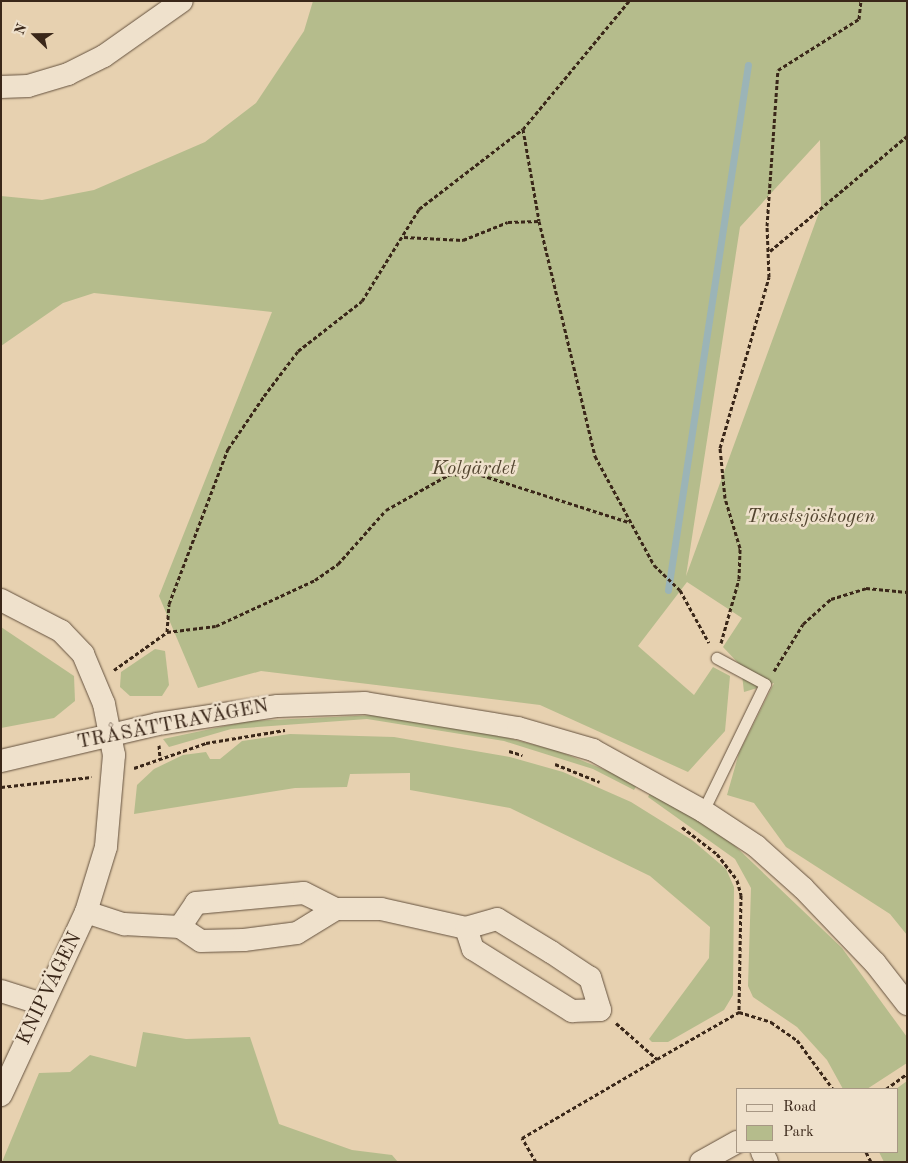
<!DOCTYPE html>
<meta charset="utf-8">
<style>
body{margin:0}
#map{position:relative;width:908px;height:1163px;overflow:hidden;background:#e7d1b0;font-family:"Old Standard TT",serif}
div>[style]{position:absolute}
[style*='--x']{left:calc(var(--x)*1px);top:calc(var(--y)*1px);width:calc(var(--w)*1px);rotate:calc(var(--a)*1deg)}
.green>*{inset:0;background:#b5bc8c}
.stream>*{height:7px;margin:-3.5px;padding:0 3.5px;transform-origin:3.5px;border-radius:3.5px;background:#9bb4b7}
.path>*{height:3px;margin-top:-1.5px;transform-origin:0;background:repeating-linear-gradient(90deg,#3a2719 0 4px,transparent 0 6.5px)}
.roads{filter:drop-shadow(0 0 1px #65523f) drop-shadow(0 0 1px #65523f)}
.lane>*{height:11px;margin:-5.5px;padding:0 5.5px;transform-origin:5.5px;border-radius:5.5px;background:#efe1cc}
.street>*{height:22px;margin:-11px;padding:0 11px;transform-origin:11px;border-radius:11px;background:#efe1cc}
span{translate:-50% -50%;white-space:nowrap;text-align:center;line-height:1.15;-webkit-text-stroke:5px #efe1cc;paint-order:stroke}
.park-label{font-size:20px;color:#534530;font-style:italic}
.street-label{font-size:20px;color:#3a2719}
.frame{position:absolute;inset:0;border:2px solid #3a2719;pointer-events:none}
.legend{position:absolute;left:736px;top:1088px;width:162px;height:65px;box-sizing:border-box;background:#efe1cc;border:1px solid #a79784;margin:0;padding:6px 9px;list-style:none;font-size:15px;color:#3a2719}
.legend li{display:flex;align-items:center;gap:10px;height:25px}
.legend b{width:25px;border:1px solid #a79784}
.north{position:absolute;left:10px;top:10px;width:50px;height:50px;-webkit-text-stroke:4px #efe1cc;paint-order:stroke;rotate:292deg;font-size:14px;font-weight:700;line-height:20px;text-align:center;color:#3a2719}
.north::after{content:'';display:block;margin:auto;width:18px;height:22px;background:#3a2719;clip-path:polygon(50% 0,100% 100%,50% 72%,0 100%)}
</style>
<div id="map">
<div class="green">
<div style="clip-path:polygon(evenodd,313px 1px,907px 1px,907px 935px,890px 914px,786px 847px,754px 803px,727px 795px,739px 753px,774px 683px,744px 692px,741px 666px,723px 647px,742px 618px,687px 582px,638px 646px,694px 695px,713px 667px,730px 676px,725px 731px,688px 772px,540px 705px,261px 671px,198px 688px,159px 596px,272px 312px,94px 293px,63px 303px,1px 346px,1px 196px,42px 200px,94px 190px,205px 142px,256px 103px,304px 31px,313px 1px,820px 140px,821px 207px,686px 576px,740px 227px,820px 140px)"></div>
<div style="clip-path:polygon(1px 627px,74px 676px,75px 701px,54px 718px,1px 728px)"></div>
<div style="clip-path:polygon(155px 649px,165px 651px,169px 685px,162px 696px,130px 696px,120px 687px,121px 672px)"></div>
<div style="clip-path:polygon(376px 715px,465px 727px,558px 751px,638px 783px,634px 790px,593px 769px,504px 741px,367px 719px,231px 729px,169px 747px,163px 739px,249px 721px)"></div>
<div style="clip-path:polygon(290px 734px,394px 737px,510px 757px,563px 772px,631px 802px,692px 840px,726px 869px,734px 887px,733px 995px,724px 1010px,668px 1042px,652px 1042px,649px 1039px,709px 958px,710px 927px,650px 876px,510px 808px,410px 790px,410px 773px,350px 774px,347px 787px,295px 788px,134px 814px,137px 785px,154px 769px,183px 755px,206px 752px,210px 759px,220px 759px,242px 741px)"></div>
<div style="clip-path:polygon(652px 790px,734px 845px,842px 948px,907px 1037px,907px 1063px,867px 1089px,843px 1089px,827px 1060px,797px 1027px,753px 997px,748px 986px,751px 888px,735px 859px,648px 797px)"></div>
<div style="clip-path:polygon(143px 1032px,186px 1039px,250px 1037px,279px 1124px,352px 1150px,392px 1155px,398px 1162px,2px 1162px,39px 1073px,70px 1072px,90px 1055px,136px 1067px)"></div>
<div style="clip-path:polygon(907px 1081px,907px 1162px,884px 1162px,879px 1152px,897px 1152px,896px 1089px)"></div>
</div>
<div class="stream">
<div style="--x:668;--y:590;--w:531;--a:-81.34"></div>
</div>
<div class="path">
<div style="--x:629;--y:1;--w:166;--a:129.6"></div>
<div style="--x:523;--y:129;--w:93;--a:80.1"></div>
<div style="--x:539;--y:221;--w:242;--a:76.6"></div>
<div style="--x:595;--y:456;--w:124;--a:61.6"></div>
<div style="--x:654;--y:565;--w:36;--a:44"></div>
<div style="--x:680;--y:590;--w:60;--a:61.3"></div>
<div style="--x:404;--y:237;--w:59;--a:2.9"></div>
<div style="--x:463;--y:240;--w:48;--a:-21.8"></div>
<div style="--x:508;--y:222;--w:31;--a:-2"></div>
<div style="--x:770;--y:251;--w:179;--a:-40"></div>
<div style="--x:167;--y:632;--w:49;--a:-7"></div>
<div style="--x:216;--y:626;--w:109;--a:-24.9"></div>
<div style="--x:315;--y:580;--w:28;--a:-35"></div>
<div style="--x:338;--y:564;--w:72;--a:-48.4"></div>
<div style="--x:386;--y:510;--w:71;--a:-29.4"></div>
<div style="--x:448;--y:475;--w:27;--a:-4"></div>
<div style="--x:475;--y:473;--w:162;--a:17.7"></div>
<div style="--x:721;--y:643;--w:66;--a:-74.3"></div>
<div style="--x:739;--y:579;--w:31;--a:-88"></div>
<div style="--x:740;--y:548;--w:52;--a:-106.7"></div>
<div style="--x:725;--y:498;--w:50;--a:-95.7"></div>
<div style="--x:720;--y:448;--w:178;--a:-74"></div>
<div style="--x:769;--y:277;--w:51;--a:-92.2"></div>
<div style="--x:767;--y:226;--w:156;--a:-86"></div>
<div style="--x:778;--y:70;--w:96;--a:-32.2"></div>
<div style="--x:859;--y:19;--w:18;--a:-84"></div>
<div style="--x:114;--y:670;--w:65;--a:-35.6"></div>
<div style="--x:167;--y:632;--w:28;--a:-86"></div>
<div style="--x:169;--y:604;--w:166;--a:-69.2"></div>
<div style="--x:228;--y:449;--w:64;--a:-55.8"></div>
<div style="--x:264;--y:396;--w:56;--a:-52.9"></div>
<div style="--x:298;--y:351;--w:81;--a:-38"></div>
<div style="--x:362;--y:301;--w:108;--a:-58.2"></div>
<div style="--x:419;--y:209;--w:131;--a:-37.6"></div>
<div style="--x:774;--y:671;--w:55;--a:-58.3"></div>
<div style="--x:803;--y:624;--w:38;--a:-42"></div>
<div style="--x:831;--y:599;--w:37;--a:-17"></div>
<div style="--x:866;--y:588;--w:41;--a:5.6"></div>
<div style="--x:159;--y:745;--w:14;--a:86"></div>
<div style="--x:509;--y:751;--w:14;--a:17"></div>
<div style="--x:555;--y:764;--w:48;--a:21.8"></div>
<div style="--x:134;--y:768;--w:76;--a:-19.1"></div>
<div style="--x:206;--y:743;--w:80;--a:-9.3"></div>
<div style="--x:1;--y:787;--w:91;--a:-6.3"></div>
<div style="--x:682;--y:827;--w:44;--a:37.6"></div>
<div style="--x:717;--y:854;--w:33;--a:52"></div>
<div style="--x:737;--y:880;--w:16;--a:75"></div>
<div style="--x:741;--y:895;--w:117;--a:91"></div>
<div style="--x:616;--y:1023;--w:55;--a:41.3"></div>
<div style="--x:657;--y:1059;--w:95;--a:-29.8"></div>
<div style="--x:739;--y:1012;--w:34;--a:17"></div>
<div style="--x:771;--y:1022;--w:32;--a:35"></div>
<div style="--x:797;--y:1040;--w:61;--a:53.7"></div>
<div style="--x:886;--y:1089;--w:26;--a:-36"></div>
<div style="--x:866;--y:1152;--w:11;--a:63"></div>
<div style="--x:536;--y:1162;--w:28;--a:-120"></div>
<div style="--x:522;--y:1138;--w:156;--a:-30.3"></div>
</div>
<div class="roads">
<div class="lane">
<div style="--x:703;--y:811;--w:141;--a:-64"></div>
<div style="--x:765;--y:684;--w:55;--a:-151.6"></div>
</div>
<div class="street">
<div style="--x:1;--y:87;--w:27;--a:-2"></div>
<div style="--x:28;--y:86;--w:42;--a:-16.7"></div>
<div style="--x:68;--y:74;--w:40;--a:-26.6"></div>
<div style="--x:104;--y:56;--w:95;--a:-35.2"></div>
<div style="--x:1;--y:600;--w:68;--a:27.3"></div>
<div style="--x:61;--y:631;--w:32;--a:46"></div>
<div style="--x:83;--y:654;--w:54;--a:67.2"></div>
<div style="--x:104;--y:704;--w:52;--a:78.9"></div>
<div style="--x:114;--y:755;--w:92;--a:95"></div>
<div style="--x:106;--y:847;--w:68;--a:107.1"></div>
<div style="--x:86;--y:912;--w:202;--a:114.9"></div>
<div style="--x:1;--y:761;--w:160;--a:-13.3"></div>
<div style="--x:157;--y:724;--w:122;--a:-8.5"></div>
<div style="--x:278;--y:706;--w:87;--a:-2"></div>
<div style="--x:365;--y:703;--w:155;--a:9.3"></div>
<div style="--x:518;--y:728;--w:78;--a:16.3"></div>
<div style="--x:593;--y:750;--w:126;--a:29"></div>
<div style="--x:703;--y:811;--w:64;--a:33.4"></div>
<div style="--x:756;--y:846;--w:63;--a:41.8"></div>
<div style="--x:803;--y:888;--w:104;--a:46.2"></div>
<div style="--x:875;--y:963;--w:52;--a:52"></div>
<div style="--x:86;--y:912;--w:40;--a:18"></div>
<div style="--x:124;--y:924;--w:56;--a:3.1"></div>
<div style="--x:180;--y:927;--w:29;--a:-56"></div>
<div style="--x:196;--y:903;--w:108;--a:-5.3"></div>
<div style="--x:304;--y:893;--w:36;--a:27"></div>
<div style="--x:336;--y:909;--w:45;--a:0"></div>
<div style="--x:381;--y:909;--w:87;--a:12.6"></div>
<div style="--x:466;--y:928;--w:22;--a:72"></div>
<div style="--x:473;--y:949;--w:117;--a:32.1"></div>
<div style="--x:572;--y:1011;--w:28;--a:-2"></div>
<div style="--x:600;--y:1010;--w:34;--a:-107"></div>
<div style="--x:590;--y:978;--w:47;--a:-146.3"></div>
<div style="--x:551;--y:952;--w:63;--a:-148.6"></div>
<div style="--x:497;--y:919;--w:32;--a:164"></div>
<div style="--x:180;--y:927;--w:25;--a:34"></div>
<div style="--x:201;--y:941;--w:43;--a:-1.3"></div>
<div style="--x:244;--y:940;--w:53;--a:-7.5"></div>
<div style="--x:297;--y:933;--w:46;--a:-31.6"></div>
<div style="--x:1;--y:991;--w:43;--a:17.6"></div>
<div style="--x:762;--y:1152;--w:11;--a:63"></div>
<div style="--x:701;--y:1162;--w:41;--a:-29.1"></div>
</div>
</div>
<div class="park-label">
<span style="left:474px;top:469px">Kolgärdet</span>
<span style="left:811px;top:517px">Trastsjöskogen</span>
</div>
<div class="street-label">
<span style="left:173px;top:725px;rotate:-11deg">TRÅSÄTTRAVÄGEN</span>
<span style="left:50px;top:989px;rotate:-64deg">KNIPVÄGEN</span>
</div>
<div class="frame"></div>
<ul class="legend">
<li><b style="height:6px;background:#efe1cc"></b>Road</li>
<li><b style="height:14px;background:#b5bc8c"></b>Park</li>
</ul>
<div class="north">N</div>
</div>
